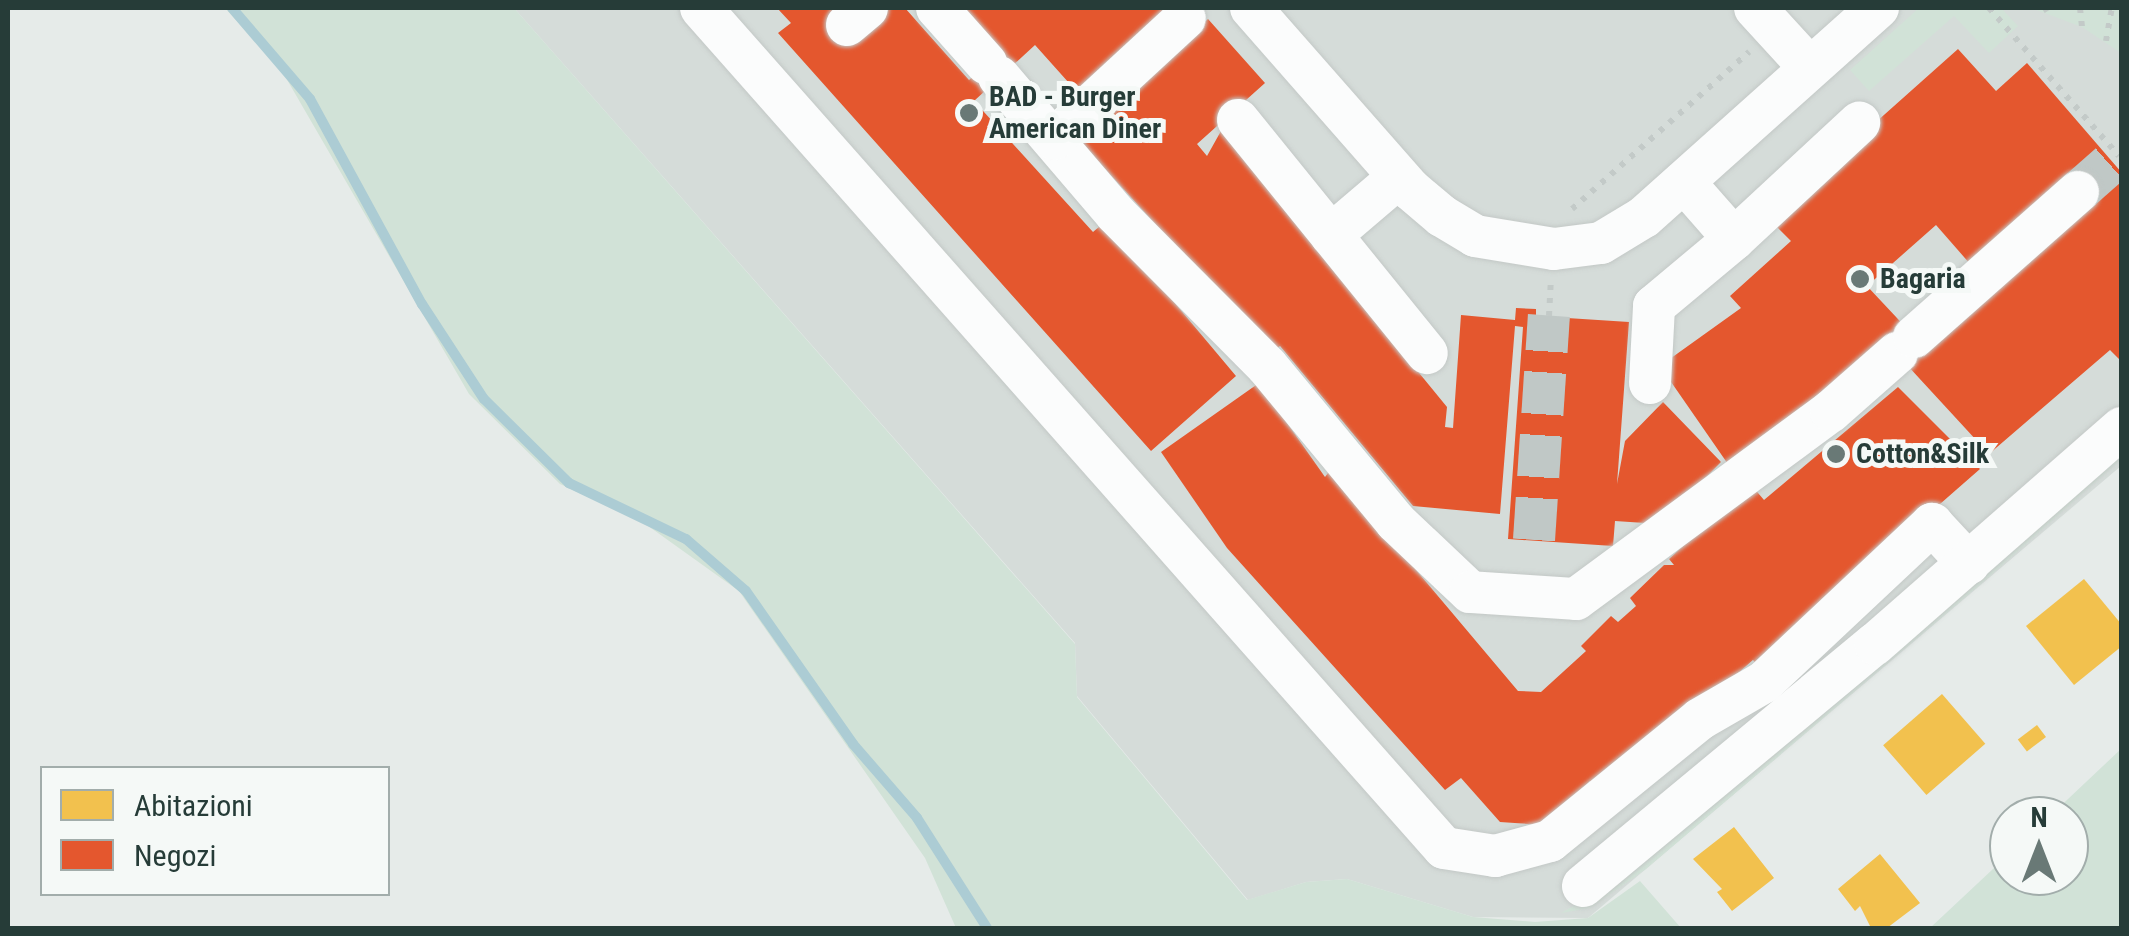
<!DOCTYPE html>
<style>
body{margin:0}
#map{position:relative;width:2129px;height:936px;overflow:hidden;background:#e6ebe9;font-family:"Roboto Condensed",sans-serif}
div>[style]{position:absolute}
[style*='--x']{left:calc(var(--x)*1px);top:calc(var(--y)*1px);width:calc(var(--w)*1px);rotate:calc(var(--a)*1deg)}
.built>*{inset:0;background:#d5dcd9}
.green>*{inset:0;background:#d1e2d7}
.homes>*{inset:0;background:#f2c14e;transform-origin:0 0}
.shops>*{inset:0;background:#e4572e}
.stream>*{height:10px;margin:-5px;padding:0 5px;transform-origin:5px;border-radius:5px;background:#acccd4}
.minor-tunnel>*{height:42px;margin-top:-21px;transform-origin:0;background:repeating-linear-gradient(90deg,#c0c8c6 0 42px,transparent 0 63px)}
.path>*{height:6px;margin-top:-3px;transform-origin:0;background:repeating-linear-gradient(90deg,#c3cac8 0 5px,transparent 0 13px)}
.roads{filter:drop-shadow(0 0 2px #c3c8c6) drop-shadow(0 0 2px #c3c8c6)}
.minor>*{height:42px;margin:-21px;padding:0 21px;transform-origin:21px;border-radius:21px;background:#fbfcfc}
.dots>*{width:28px;height:28px;translate:-50% -50%;box-sizing:border-box;border:5px solid #f5f9f7;border-radius:50%}
span{translate:-50% -50%;white-space:nowrap;text-align:center;line-height:1.15;-webkit-text-stroke:10px #f5f9f7;paint-order:stroke}
.poi-label{font-size:28px;color:#263c38;font-weight:700}
.left{translate:0 -50%;text-align:left}
.frame{position:absolute;inset:0;border:10px solid #263c38;pointer-events:none}
.legend{position:absolute;left:40px;top:766px;width:350px;height:130px;box-sizing:border-box;background:#f5f9f7;border:2px solid #a2adab;margin:0;padding:12px 18px;list-style:none;font-size:30px;color:#263c38}
.legend li{display:flex;align-items:center;gap:20px;height:50px}
.legend b{width:50px;border:2px solid #a2adab}
.north{position:absolute;left:1989px;top:796px;width:100px;height:100px;box-sizing:border-box;background:#f5f9f7;border:2px solid #a2adab;border-radius:50%;rotate:0deg;font-size:28px;font-weight:700;line-height:40px;text-align:center;color:#263c38}
.north::after{content:'';display:block;margin:auto;width:35px;height:45px;background:#697976;clip-path:polygon(50% 0,100% 100%,50% 72%,0 100%)}
</style>
<div id="map">
<div class="built">
<div style="clip-path:polygon(514px 8px,2121px 8px,2121px 466px,1588px 918px,1473px 917px,1347px 879px,1306px 882px,1248px 900px,1077px 696px,1075px 643px)"></div>
</div>
<div class="green">
<div style="clip-path:polygon(225px 8px,514px 8px,1075px 644px,1077px 697px,1247px 900px,1306px 882px,1347px 879px,1473px 917px,1535px 922px,1588px 918px,1640px 881px,1681px 928px,956px 928px,925px 858px,739px 591px,644px 523px,560px 484px,469px 394px,282px 71px)"></div>
<div style="clip-path:polygon(1919px 8px,2001px 8px,2018px 26px,1989px 53px,1954px 16px,1869px 91px,1850px 70px)"></div>
<div style="clip-path:polygon(2031px 8px,2121px 8px,2121px 53px,2082px 27px)"></div>
<div style="clip-path:polygon(2121px 450px,2121px 459px,1983px 582px,1646px 869px,1590px 908px,1561px 913px,1633px 872px)"></div>
<div style="clip-path:polygon(2121px 749px,2121px 928px,1930px 928px,2009px 854px,2009px 876px,2069px 876px,2069px 816px,2050px 816px)"></div>
</div>
<div class="homes">
<div style="clip-path:polygon(2084px 579px,2122px 625px,2122px 646px,2074px 685px,2026px 626px)"></div>
<div style="left:1942px;top:694px;width:66px;height:78px;rotate:49deg"></div>
<div style="left:2037px;top:725px;width:15px;height:24px;rotate:53deg"></div>
<div style="clip-path:polygon(1734px 827px,1774px 878px,1732px 911px,1717px 892px,1722px 889px,1693px 859px)"></div>
<div style="clip-path:polygon(1880px 854px,1920px 903px,1887px 928px,1871px 928px,1860px 906px,1855px 911px,1838px 889px)"></div>
</div>
<div class="shops">
<div style="clip-path:polygon(777px 8px,905px 8px,969px 80px,1000px 52px,960px 8px,1176px 8px,1086px 102px,1035px 45px,974px 101px,1093px 232px,1106px 221px,1236px 376px,1151px 451px,778px 33px,791px 23px)"></div>
<div style="clip-path:polygon(1208px 19px,1265px 83px,1197px 144px,1207px 156px,1221px 131px,1447px 407px,1445px 427px,1453px 428px,1461px 315px,1515px 320px,1516px 308px,1536px 309px,1536px 316px,1629px 322px,1617px 484px,1625px 441px,1663px 402px,1721px 462px,1660px 524px,1615px 521px,1613px 546px,1508px 539px,1523px 327px,1515px 326px,1500px 514px,1413px 506px,1280px 346px,1272px 352px,1076px 137px)"></div>
<div style="clip-path:polygon(evenodd,1958px 49px,1996px 91px,2027px 63px,2122px 173px,2122px 362px,2110px 350px,1989px 454px,1884px 340px,1730px 467px,1660px 366px,1741px 308px,1730px 296px,1791px 241px,1776px 226px,1857px 139px,1958px 49px,1936px 225px,1971px 265px,1926px 349px,1867px 286px,1936px 225px)"></div>
<div style="clip-path:polygon(1259px 383px,1325px 477px,1331px 469px,1518px 691px,1541px 692px,1586px 651px,1581px 646px,1611px 616px,1618px 622px,1636px 606px,1630px 598px,1664px 565px,1674px 565px,1669px 559px,1682px 547px,1753px 487px,1764px 500px,1898px 387px,1980px 469px,1804px 623px,1764px 672px,1753px 660px,1601px 793px,1590px 781px,1542px 825px,1500px 822px,1461px 778px,1445px 790px,1227px 548px,1161px 452px)"></div>
</div>
<div class="stream">
<div style="--x:232;--y:8;--w:120;--a:49.4"></div>
<div style="--x:310;--y:99;--w:234;--a:61.4"></div>
<div style="--x:422;--y:304;--w:113;--a:56.9"></div>
<div style="--x:484;--y:399;--w:120;--a:44.7"></div>
<div style="--x:569;--y:483;--w:130;--a:25.6"></div>
<div style="--x:686;--y:539;--w:79;--a:40.9"></div>
<div style="--x:746;--y:591;--w:187;--a:55"></div>
<div style="--x:853;--y:744;--w:98;--a:49.1"></div>
<div style="--x:917;--y:818;--w:130;--a:57.5"></div>
</div>
<div class="minor-tunnel">
<div style="--x:2078;--y:192;--w:45;--a:-41.4"></div>
<div style="--x:1534;--y:540;--w:225;--a:-86.2"></div>
</div>
<div class="path">
<div style="--x:1989;--y:8;--w:197;--a:48.7"></div>
<div style="--x:2045;--y:8;--w:4;--a:56"></div>
<div style="--x:2080;--y:8;--w:19;--a:84"></div>
<div style="--x:2106;--y:41;--w:34;--a:-80"></div>
<div style="--x:1572;--y:209;--w:237;--a:-41.6"></div>
<div style="--x:1549;--y:316;--w:33;--a:-87"></div>
</div>
<div class="roads">
<div class="minor">
<div style="--x:701;--y:8;--w:1121;--a:48.51"></div>
<div style="--x:1444;--y:848;--w:52;--a:8.9"></div>
<div style="--x:1495;--y:856;--w:57;--a:-15.3"></div>
<div style="--x:1550;--y:841;--w:193;--a:-39.1"></div>
<div style="--x:1700;--y:719;--w:74;--a:-30"></div>
<div style="--x:1764;--y:682;--w:231;--a:-43.2"></div>
<div style="--x:1932;--y:524;--w:54;--a:47.2"></div>
<div style="--x:937;--y:8;--w:74;--a:48.3"></div>
<div style="--x:1251;--y:8;--w:241;--a:48.7"></div>
<div style="--x:1410;--y:189;--w:42;--a:40.2"></div>
<div style="--x:1442;--y:216;--w:39;--a:31"></div>
<div style="--x:1475;--y:236;--w:80;--a:9.3"></div>
<div style="--x:1554;--y:249;--w:47;--a:-7.3"></div>
<div style="--x:1601;--y:243;--w:50;--a:-31.2"></div>
<div style="--x:1644;--y:217;--w:314;--a:-41.8"></div>
<div style="--x:1755;--y:8;--w:81;--a:47.5"></div>
<div style="--x:847;--y:25;--w:26;--a:-40"></div>
<div style="--x:999;--y:77;--w:180;--a:49.5"></div>
<div style="--x:1116;--y:214;--w:214;--a:45.2"></div>
<div style="--x:1267;--y:366;--w:202;--a:50.4"></div>
<div style="--x:1396;--y:522;--w:102;--a:43.4"></div>
<div style="--x:1470;--y:592;--w:106;--a:3.8"></div>
<div style="--x:1576;--y:599;--w:317;--a:-36.4"></div>
<div style="--x:1831;--y:411;--w:88;--a:-41.3"></div>
<div style="--x:1238;--y:120;--w:300;--a:51"></div>
<div style="--x:1054;--y:139;--w:178;--a:-42.7"></div>
<div style="--x:1684;--y:182;--w:76;--a:48.7"></div>
<div style="--x:1734;--y:239;--w:171;--a:-42.9"></div>
<div style="--x:1331;--y:235;--w:89;--a:-40.5"></div>
<div style="--x:1914;--y:337;--w:219;--a:-41.5"></div>
<div style="--x:1650;--y:383;--w:77;--a:-87"></div>
<div style="--x:1654;--y:306;--w:104;--a:-39.9"></div>
<div style="--x:1583;--y:886;--w:379;--a:-39.7"></div>
<div style="--x:1875;--y:644;--w:328;--a:-41.2"></div>
</div>
</div>
<div class="dots">
<div style="left:969px;top:113px;background:#697976"></div>
<div style="left:1860px;top:279px;background:#697976"></div>
<div style="left:1836px;top:454px;background:#697976"></div>
</div>
<div class="poi-label">
<span class="left" style="left:989px;top:113px">BAD - Burger<br>American Diner</span>
<span class="left" style="left:1880px;top:279px">Bagaria</span>
<span class="left" style="left:1856px;top:454px">Cotton&amp;Silk</span>
</div>
<div class="frame"></div>
<ul class="legend">
<li><b style="height:28px;background:#f2c14e"></b>Abitazioni</li>
<li><b style="height:28px;background:#e4572e"></b>Negozi</li>
</ul>
<div class="north">N</div>
</div>
